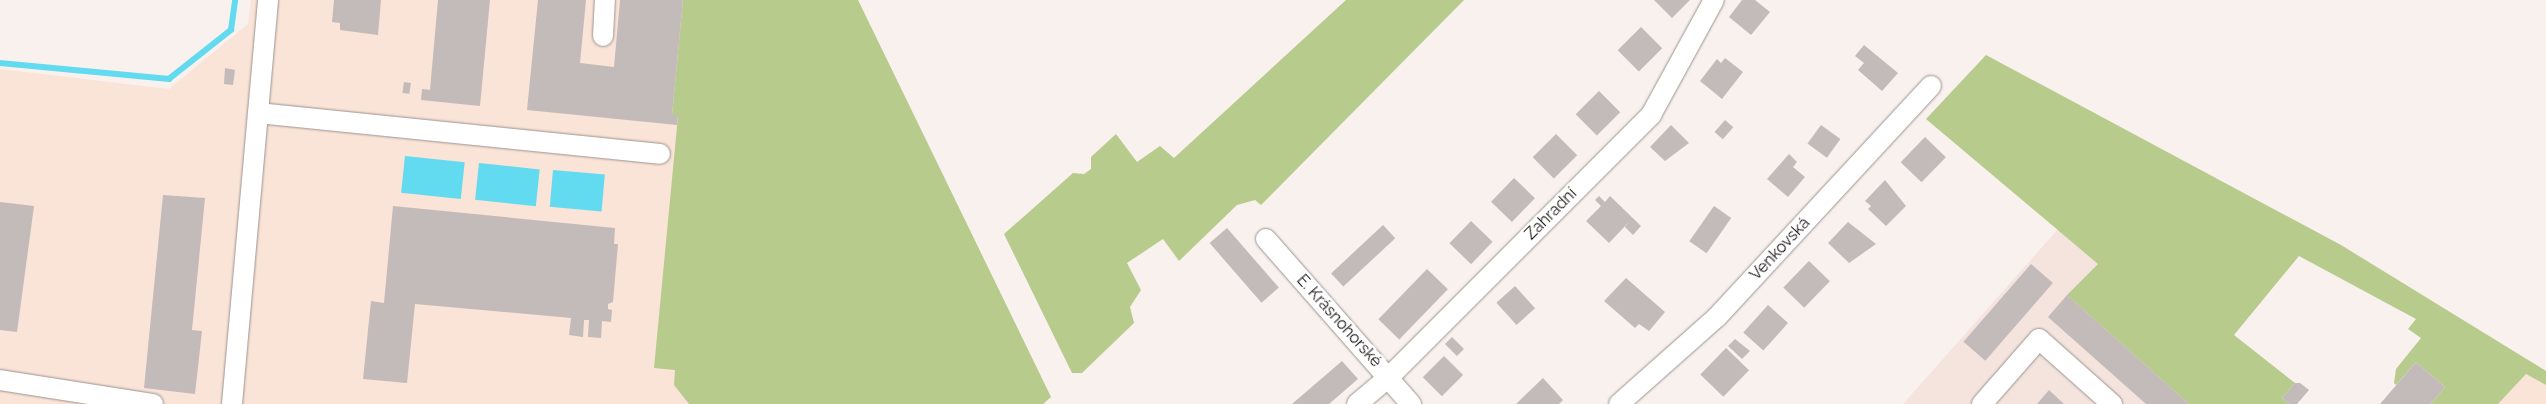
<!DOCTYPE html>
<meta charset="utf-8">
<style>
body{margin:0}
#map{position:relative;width:2546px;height:404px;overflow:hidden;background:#f9f1ed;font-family:Raleway,sans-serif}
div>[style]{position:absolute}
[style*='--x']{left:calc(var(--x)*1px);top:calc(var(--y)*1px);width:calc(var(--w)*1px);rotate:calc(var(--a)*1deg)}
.industrial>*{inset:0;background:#fae3d7}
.built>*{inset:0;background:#f4e4dd}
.green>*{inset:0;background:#b7cb8d}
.water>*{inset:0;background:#62daef;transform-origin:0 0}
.stream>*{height:5.5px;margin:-2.75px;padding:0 2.75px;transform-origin:2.75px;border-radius:2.75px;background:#62daef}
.building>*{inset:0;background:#c3baba;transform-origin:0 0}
.roads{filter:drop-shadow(0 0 1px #9a938f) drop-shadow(0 0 1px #9a938f)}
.minor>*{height:20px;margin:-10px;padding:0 10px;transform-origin:10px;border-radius:10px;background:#fff}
span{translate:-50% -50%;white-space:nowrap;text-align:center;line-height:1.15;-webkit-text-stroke:4.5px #fff;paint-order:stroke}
.street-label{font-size:16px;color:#191615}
</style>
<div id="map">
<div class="industrial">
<div style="clip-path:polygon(251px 0,858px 0,1051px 397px,1043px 404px,0 404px,0 69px,169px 89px,248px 24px)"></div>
<div style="clip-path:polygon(2526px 374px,2546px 385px,2546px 404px,2498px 404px)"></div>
</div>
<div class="built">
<div style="clip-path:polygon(2059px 228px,2173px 329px,2257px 404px,1903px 404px)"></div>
</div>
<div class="green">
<div style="clip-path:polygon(683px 0,858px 0,1051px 397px,1043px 404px,689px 404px,674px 385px,675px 370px,654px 368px,678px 116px,672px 115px)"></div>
<div style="clip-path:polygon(1346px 0,1464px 0,1261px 205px,1255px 200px,1237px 205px,1179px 261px,1163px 239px,1127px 263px,1141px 290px,1130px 307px,1134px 323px,1082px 373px,1072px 373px,1004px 234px,1073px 173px,1084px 174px,1091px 169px,1091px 157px,1116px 134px,1137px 162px,1160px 146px,1174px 158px)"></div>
<div style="clip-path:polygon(1986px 55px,2341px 245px,2546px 371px,2546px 385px,2526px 374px,2498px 404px,2431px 404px,2445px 387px,2416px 362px,2396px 385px,2394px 383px,2396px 369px,2421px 338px,2408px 329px,2416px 319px,2299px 256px,2234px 335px,2295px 383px,2282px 398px,2289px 404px,2189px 404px,2067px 295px,2098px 264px,1926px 119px)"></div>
</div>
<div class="water">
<div style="left:405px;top:156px;width:60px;height:37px;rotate:6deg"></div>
<div style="left:479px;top:163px;width:61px;height:37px;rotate:6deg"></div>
<div style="left:553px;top:170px;width:52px;height:37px;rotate:5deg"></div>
</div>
<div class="stream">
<div style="--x:0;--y:63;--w:170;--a:5.4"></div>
<div style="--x:169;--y:79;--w:79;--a:-38.3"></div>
<div style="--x:231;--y:30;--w:30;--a:-82"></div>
</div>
<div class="building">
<div style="clip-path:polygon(334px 0,381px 0,378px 35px,340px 30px,340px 23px,332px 22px)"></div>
<div style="clip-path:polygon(438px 0,490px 0,480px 106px,421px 100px,422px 89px,430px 90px)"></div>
<div style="clip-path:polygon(538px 0,586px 0,580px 63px,614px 67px,620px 0,683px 0,672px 115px,678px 115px,677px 125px,527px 110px)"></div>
<div style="clip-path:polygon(1654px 0,1690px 0,1672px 18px)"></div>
<div style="clip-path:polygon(1742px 0,1755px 0,1770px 12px,1751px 35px,1729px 17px)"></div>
<div style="left:1641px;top:27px;width:30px;height:33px;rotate:45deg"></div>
<div style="clip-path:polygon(1864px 45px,1898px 73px,1882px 91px,1858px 70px,1864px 63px,1855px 56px)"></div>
<div style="clip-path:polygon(1725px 58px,1743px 72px,1722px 99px,1700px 81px,1717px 59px,1721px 63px)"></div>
<div style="clip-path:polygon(225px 68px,235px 70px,233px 85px,224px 84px)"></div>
<div style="left:404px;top:82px;width:7px;height:11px;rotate:8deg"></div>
<div style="left:1599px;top:91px;width:30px;height:33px;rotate:45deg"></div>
<div style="left:1725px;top:120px;width:11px;height:16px;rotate:41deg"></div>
<div style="clip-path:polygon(1671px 125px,1689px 143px,1665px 161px,1650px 147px)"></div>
<div style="left:1821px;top:125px;width:24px;height:23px;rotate:36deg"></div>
<div style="left:1556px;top:134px;width:30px;height:33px;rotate:45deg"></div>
<div style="left:1925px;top:137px;width:29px;height:35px;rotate:44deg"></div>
<div style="clip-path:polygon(1789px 154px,1797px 162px,1793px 167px,1805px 177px,1788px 197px,1767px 179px)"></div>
<div style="left:1514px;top:178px;width:29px;height:33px;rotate:44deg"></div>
<div style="clip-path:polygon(1885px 180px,1906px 206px,1886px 226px,1868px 209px,1871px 206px,1865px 201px)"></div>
<div style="clip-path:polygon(163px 195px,205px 198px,192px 330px,202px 331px,195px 394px,144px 388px)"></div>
<div style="clip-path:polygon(1599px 196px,1605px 202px,1610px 196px,1641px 226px,1633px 235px,1625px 227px,1629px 222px,1609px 243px,1586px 221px,1601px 206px,1595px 200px)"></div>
<div style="clip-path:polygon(0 202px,34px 206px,17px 332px,0 330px)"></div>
<div style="clip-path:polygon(393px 206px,615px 228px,614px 244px,618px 244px,613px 302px,608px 304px,608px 309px,612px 310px,611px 322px,602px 321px,601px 338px,588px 337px,589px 320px,584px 320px,583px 337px,569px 335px,571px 318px,415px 304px,407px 383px,363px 379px,371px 301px,384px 303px)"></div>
<div style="left:1714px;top:206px;width:21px;height:43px;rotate:35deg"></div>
<div style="left:1471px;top:221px;width:30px;height:31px;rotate:44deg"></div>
<div style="clip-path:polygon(1848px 222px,1876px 244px,1849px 263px,1828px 243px)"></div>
<div style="left:1383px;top:225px;width:18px;height:71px;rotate:47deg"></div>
<div style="left:1227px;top:228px;width:79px;height:23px;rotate:49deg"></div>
<div style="left:1809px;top:261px;width:29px;height:37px;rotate:44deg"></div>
<div style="left:2031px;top:264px;width:29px;height:103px;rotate:41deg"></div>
<div style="left:1427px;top:269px;width:29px;height:70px;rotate:44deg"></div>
<div style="clip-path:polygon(1626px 278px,1665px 312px,1649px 331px,1639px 324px,1635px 328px,1604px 301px)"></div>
<div style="left:1515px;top:286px;width:30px;height:25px;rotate:48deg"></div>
<div style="clip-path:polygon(2067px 295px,2189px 404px,2146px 404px,2048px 317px)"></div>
<div style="left:1768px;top:305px;width:27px;height:37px;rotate:42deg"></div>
<div style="left:1452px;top:337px;width:17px;height:10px;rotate:45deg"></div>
<div style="clip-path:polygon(1735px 339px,1750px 351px,1742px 359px,1728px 346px)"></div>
<div style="left:1726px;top:348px;width:32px;height:37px;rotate:44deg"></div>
<div style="left:1444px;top:356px;width:27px;height:30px;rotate:45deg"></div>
<div style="clip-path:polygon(1342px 361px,1358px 379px,1329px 404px,1292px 404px)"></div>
<div style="clip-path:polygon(2416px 362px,2445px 387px,2431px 404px,2380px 404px)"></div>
<div style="clip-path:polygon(1543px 378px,1563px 400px,1559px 404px,1516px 404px)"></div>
<div style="clip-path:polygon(2295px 383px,2300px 383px,2309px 390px,2297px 404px,2289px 404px,2282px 398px)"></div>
<div style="clip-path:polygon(2049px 390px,2064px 404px,2037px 404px)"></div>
</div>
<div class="roads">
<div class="minor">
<div style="--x:603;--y:36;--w:36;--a:-87"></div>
<div style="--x:258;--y:113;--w:404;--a:5.8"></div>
<div style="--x:1266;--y:239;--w:220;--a:48.7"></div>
<div style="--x:0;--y:380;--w:155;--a:8.9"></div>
<div style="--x:232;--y:404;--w:406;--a:-84.9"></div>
<div style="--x:1357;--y:404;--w:42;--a:-40.2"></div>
<div style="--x:1389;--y:377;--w:371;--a:-45"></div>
<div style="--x:1651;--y:115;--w:131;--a:-61.3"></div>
<div style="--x:1619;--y:404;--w:131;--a:-41.6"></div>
<div style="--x:1717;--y:317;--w:315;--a:-47.2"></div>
<div style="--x:1982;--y:404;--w:86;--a:-48.8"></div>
<div style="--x:2039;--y:339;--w:98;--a:41.7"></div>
</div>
</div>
<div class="street-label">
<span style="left:1551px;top:214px;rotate:-45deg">Zahradní</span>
<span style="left:1780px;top:249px;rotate:-47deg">Venkovská</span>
<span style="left:1339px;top:321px;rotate:48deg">E. Krásnohorské</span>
</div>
</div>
